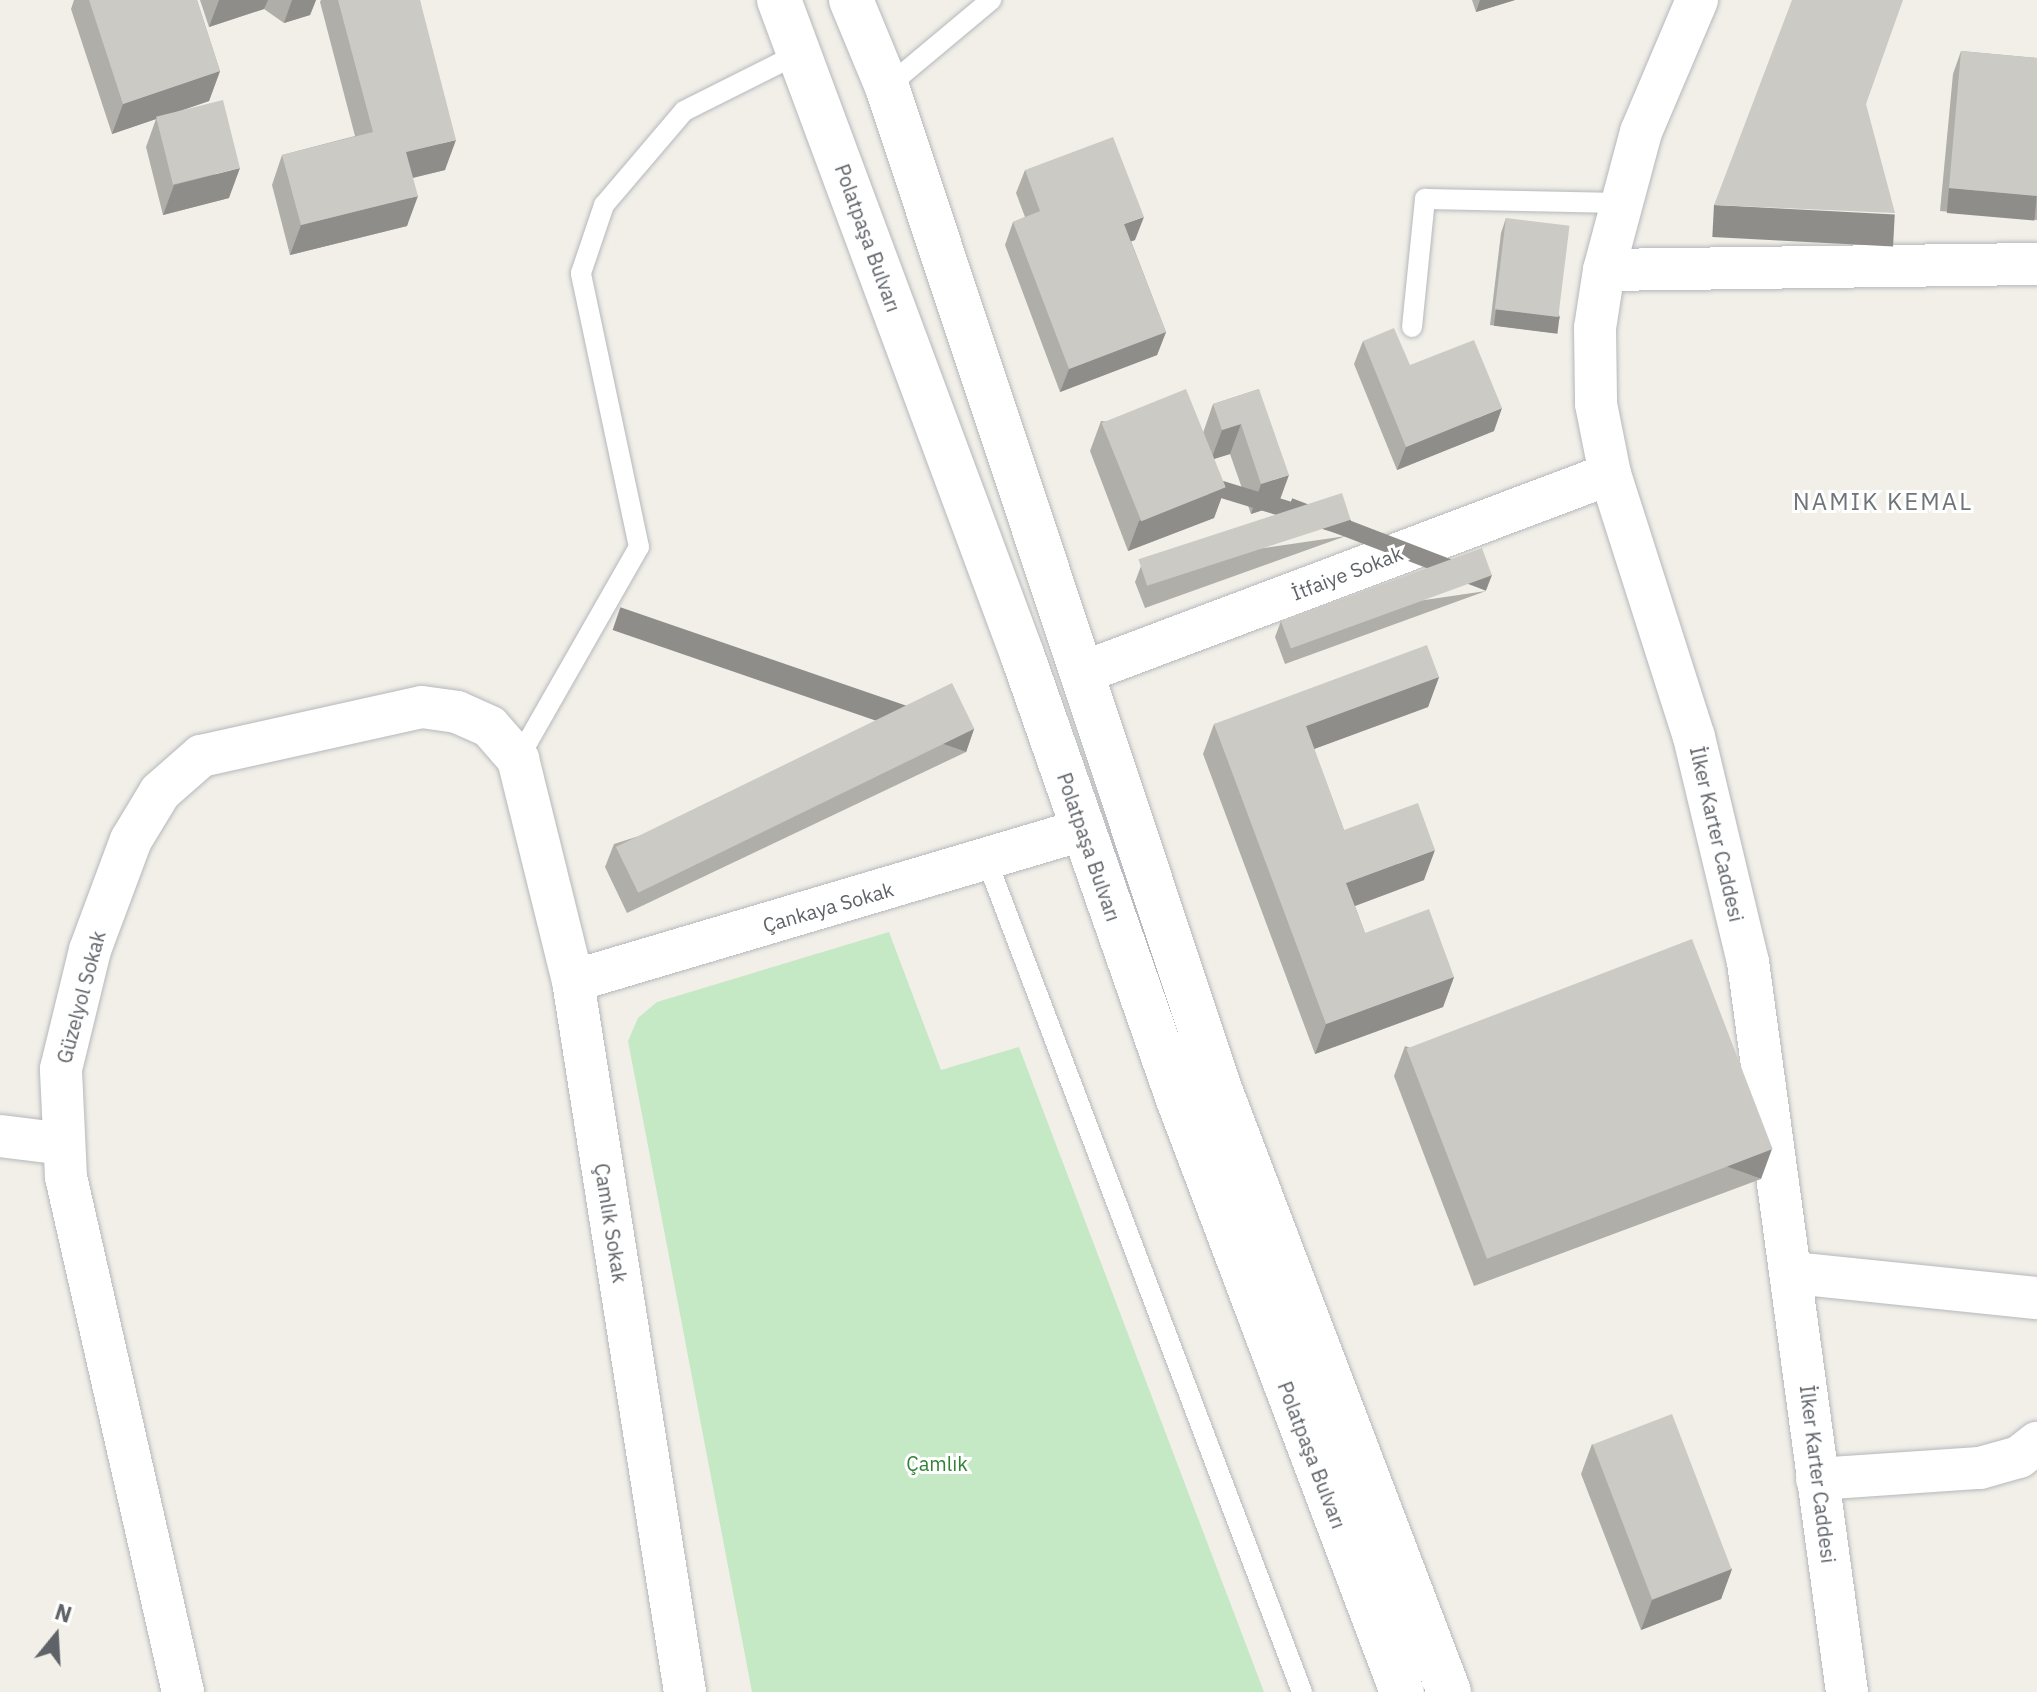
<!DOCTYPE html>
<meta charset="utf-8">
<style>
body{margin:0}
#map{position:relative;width:2037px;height:1692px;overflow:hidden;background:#f1efe8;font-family:"IBM Plex Sans",sans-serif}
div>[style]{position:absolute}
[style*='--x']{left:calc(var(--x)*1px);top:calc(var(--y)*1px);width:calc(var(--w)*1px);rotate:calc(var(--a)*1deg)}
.green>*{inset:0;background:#c5e8c5}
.roads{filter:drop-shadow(0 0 2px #b5b8bc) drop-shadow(0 0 2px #b5b8bc)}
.lane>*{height:20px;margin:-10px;padding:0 10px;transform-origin:10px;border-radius:10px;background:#fff}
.street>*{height:42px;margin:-21px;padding:0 21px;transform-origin:21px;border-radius:21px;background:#fff}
.secondary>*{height:44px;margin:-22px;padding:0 22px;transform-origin:22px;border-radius:22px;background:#fff}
.wall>*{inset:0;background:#afaea9}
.shaded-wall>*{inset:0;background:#8f8d8a;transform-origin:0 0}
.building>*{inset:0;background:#cccac5;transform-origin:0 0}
span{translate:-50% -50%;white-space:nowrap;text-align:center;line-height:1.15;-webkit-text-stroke:6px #fff;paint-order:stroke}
.street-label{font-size:20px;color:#5f6368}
.park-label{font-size:20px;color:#348238}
.quarter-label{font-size:24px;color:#70757a;letter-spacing:2px}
.north{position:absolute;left:16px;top:1596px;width:80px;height:80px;-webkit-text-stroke:6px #fff;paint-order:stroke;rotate:18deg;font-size:22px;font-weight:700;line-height:32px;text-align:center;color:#5f6368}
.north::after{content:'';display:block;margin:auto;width:28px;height:36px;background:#5f6368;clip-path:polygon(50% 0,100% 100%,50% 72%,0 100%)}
</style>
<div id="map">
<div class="green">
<div style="clip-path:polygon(889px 932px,941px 1070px,1019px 1047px,1264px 1692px,752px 1692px,628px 1041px,638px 1018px,657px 1002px)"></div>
</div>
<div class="roads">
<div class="lane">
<div style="--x:887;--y:87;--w:136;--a:-39.9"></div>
<div style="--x:1412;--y:327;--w:129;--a:-84.2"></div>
<div style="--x:1425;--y:199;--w:196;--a:1.2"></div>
<div style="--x:518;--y:759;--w:244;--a:-60.3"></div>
<div style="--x:639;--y:547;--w:280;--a:-102"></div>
<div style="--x:581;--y:273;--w:72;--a:-71.3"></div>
<div style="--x:604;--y:205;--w:123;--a:-49.6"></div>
<div style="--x:684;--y:111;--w:130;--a:-26.6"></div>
<div style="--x:987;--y:861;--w:889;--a:69.24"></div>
</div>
<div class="street">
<div style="--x:1697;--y:0;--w:143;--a:113"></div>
<div style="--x:1641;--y:132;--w:143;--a:105"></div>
<div style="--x:1604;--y:270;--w:59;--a:98.8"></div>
<div style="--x:1595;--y:328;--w:76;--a:89.2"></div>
<div style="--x:1596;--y:404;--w:71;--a:78.7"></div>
<div style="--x:1610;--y:474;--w:276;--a:72.3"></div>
<div style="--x:1694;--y:737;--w:231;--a:76.5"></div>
<div style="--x:1748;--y:962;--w:737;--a:82.28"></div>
<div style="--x:1604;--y:270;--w:433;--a:-0.8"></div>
<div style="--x:1084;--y:672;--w:562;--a:-20.63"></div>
<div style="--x:573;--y:981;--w:531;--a:-16.52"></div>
<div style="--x:0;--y:1136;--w:64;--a:7.1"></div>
<div style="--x:1794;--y:1273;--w:244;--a:5.9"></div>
<div style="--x:1817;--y:1479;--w:163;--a:-3.9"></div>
<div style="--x:1980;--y:1468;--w:41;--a:-15.8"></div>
<div style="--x:2019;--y:1457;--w:23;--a:-38"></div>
<div style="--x:183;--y:1692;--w:528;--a:-102.8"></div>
<div style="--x:66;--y:1177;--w:108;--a:-92.7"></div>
<div style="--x:61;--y:1069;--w:122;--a:-76.3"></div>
<div style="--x:90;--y:950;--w:117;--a:-69.6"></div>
<div style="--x:131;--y:840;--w:56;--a:-58.9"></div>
<div style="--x:160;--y:792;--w:55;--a:-41.3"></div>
<div style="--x:201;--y:756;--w:226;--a:-12.5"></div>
<div style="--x:422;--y:707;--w:35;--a:8"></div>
<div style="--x:457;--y:712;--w:36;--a:24"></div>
<div style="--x:490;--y:727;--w:43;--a:48.8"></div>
<div style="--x:518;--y:759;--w:229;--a:76.1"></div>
<div style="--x:573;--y:981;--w:720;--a:81.05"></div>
</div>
<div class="secondary">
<div style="--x:779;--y:0;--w:698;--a:69.62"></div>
<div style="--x:1022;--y:654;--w:475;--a:70.7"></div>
<div style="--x:1179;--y:1102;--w:631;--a:69.3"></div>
<div style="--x:851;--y:0;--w:94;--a:67.5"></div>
<div style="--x:887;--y:87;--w:1056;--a:71.62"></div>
<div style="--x:1220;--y:1089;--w:645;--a:69.2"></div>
</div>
</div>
<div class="wall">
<div style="clip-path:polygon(74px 0,197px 0,220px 71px,209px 101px,177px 112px,229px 198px,163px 215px,146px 147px,156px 119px,112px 134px,71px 9px)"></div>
<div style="clip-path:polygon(200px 0,316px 0,310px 15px,284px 23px,264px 9px,209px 27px)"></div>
<div style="clip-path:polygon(321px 0,420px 0,445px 170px,413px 178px,407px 226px,290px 255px,272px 185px,282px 155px,355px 136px,320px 2px)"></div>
<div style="clip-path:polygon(1472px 0,1515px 0,1476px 12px)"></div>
<div style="clip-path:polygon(1961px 51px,2037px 58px,2037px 220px,1940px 211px,1953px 74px)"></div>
<div style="clip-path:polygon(1025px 170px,1135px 240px,1131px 241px,1166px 332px,1157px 355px,1060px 392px,1005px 245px,1013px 222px,1025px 217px,1016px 193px)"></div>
<div style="clip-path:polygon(1506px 218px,1560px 317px,1554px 333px,1490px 325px,1501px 233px)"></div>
<div style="clip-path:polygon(1363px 341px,1410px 365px,1494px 431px,1397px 470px,1354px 364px)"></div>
<div style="clip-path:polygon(1259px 389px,1278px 505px,1251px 514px,1230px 454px,1213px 459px,1225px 488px,1214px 518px,1128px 551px,1090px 451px,1101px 421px,1203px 433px,1213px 404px)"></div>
<div style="clip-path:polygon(1346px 536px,1145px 608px,1135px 582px,1141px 566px)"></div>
<div style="clip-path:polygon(1486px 591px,1285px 664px,1275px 637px,1281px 621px)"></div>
<div style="clip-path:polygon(1439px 677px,1428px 707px,1314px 749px,1344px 830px,1424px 880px,1355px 906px,1365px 933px,1454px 977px,1443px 1007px,1315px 1054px,1203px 754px,1214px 724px)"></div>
<div style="clip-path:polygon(974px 729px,966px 752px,627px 913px,605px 867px,614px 844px)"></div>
<div style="clip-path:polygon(1405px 1046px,1761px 1179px,1474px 1286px,1394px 1076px)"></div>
<div style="clip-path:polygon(1592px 1444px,1732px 1569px,1721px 1599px,1641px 1630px,1581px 1474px)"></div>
</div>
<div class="shaded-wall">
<div style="clip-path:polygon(219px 0,268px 0,264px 9px,209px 27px)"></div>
<div style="clip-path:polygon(292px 0,316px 0,310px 15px,284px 23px)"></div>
<div style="clip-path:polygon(1480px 0,1515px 0,1476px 12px)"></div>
<div style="clip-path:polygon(220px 71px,209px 101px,112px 134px,123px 104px)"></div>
<div style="clip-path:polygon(456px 140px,445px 170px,395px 182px,406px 152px)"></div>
<div style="clip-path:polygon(240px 168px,229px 198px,163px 215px,174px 185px)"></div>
<div style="left:1949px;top:188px;width:88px;height:25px;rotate:5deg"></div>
<div style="clip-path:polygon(418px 196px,407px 226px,290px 255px,301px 225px)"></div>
<div style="left:1714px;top:205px;width:181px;height:32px;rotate:3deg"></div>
<div style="clip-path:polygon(1144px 217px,1135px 240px,1116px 247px,1124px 224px)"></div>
<div style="left:1496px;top:309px;width:64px;height:17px;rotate:7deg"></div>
<div style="clip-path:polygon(1166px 332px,1157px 355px,1060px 392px,1069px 369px)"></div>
<div style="clip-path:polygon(1502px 408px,1494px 431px,1397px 470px,1406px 447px)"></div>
<div style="clip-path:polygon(1241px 424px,1230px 454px,1211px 460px,1222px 430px)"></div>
<div style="clip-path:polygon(1289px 475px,1278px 505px,1251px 514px,1261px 484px)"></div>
<div style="clip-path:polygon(1225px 488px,1214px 518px,1128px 551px,1139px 521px)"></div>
<div style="left:1351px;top:520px;width:17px;height:214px;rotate:107deg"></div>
<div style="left:1492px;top:575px;width:17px;height:214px;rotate:111deg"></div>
<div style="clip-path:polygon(1439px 677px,1428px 707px,1295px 756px,1306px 726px)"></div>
<div style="left:974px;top:729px;width:24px;height:374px;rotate:109deg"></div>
<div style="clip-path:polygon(1435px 850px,1424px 880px,1336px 913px,1346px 883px)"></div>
<div style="clip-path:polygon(1454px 977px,1443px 1007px,1315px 1054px,1326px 1024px)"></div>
<div style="left:1772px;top:1149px;width:32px;height:306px;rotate:110deg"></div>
<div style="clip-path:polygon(1732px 1569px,1721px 1599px,1641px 1630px,1652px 1600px)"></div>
</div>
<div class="building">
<div style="clip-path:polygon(89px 0,197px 0,220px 71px,123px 104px)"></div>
<div style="clip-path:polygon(338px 0,420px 0,456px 140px,406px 152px,418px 196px,301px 225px,282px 155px,373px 132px)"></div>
<div style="clip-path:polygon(1792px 0,1903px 0,1866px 104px,1895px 213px,1714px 205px)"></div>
<div style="clip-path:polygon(1961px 51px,2037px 58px,2037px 196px,1949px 188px)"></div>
<div style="left:223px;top:100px;width:70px;height:69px;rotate:76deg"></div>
<div style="clip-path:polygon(1113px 137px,1144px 217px,1124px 224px,1166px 332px,1069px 369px,1013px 222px,1040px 211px,1025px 170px)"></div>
<div style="left:1506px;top:218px;width:64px;height:92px;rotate:7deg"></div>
<div style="clip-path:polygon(1394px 328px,1410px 365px,1474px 340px,1502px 408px,1406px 447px,1363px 341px)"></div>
<div style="left:1186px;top:389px;width:106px;height:91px;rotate:68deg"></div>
<div style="clip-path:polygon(1259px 389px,1289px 475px,1261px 484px,1241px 424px,1222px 430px,1213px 404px)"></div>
<div style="left:1342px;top:493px;width:28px;height:214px;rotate:72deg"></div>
<div style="left:1482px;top:548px;width:29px;height:214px;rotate:70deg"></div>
<div style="clip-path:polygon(1427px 645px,1439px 677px,1306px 726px,1344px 830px,1418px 803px,1435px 850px,1346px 883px,1365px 933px,1429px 909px,1454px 977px,1326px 1024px,1214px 724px)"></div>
<div style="left:952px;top:683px;width:51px;height:374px;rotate:64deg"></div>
<div style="left:1692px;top:939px;width:225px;height:306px;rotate:69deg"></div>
<div style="left:1672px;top:1414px;width:166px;height:85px;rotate:69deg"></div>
</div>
<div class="street-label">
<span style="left:868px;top:238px;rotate:70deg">Polatpaşa Bulvarı</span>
<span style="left:1347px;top:573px;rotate:-21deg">İtfaiye Sokak</span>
<span style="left:1717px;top:834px;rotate:77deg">İlker Karter Caddesi</span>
<span style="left:1089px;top:847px;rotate:71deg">Polatpaşa Bulvarı</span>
<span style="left:828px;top:907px;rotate:-16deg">Çankaya Sokak</span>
<span style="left:81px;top:997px;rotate:-75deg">Güzelyol Sokak</span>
<span style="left:611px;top:1223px;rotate:81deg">Çamlık Sokak</span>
<span style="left:1312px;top:1455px;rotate:69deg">Polatpaşa Bulvarı</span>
<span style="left:1818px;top:1474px;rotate:83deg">İlker Karter Caddesi</span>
</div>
<div class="park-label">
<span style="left:937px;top:1463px">Çamlık</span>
</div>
<div class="quarter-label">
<span style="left:1883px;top:502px">NAMIK KEMAL</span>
</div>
<div class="north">N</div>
</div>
